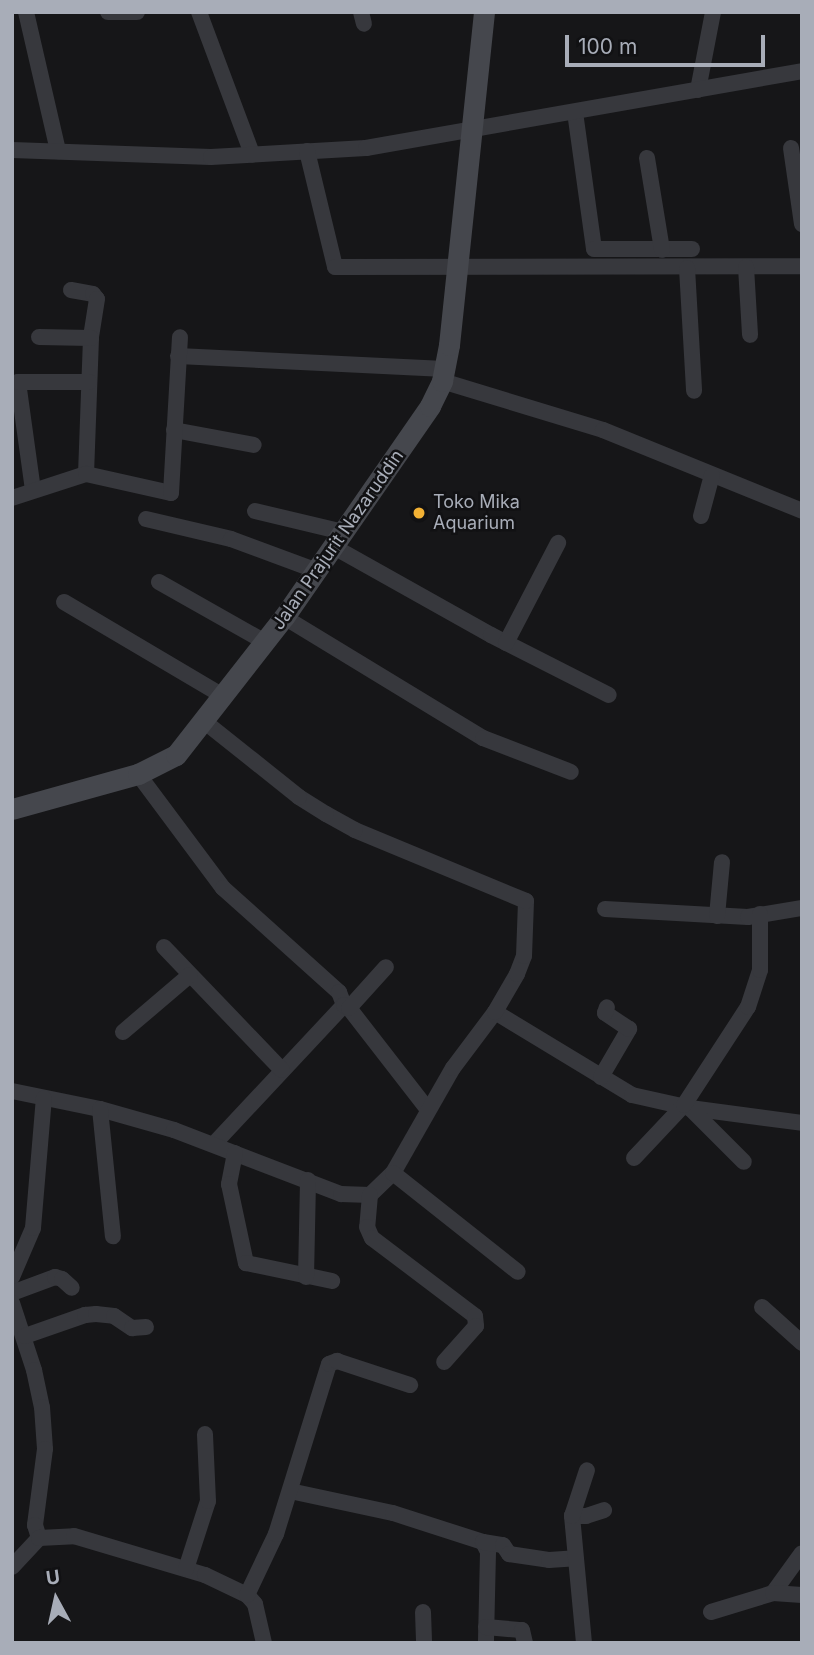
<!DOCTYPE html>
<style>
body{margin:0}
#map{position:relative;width:814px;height:1655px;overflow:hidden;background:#161618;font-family:Inter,sans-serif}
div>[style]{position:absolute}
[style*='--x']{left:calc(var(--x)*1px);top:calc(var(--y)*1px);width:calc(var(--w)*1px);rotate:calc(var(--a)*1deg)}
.street>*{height:16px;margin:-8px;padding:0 8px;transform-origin:8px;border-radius:8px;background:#37383d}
.secondary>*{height:21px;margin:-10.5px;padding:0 10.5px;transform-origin:10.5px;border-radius:10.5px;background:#45474d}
.dots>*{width:19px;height:19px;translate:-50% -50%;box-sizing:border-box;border:4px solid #111113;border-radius:50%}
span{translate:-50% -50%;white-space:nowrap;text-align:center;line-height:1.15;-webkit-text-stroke:5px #111113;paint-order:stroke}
.poi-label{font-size:18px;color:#a8adb8}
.left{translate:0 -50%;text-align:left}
.street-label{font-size:18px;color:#a8adb8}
.frame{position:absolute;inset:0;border:14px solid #a8adb8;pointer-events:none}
.north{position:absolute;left:21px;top:1564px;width:70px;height:70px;-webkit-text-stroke:5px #111113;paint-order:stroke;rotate:352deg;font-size:19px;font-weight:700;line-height:28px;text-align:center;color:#a8adb8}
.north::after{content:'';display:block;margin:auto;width:24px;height:32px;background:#a8adb8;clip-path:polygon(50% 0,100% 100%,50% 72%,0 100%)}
.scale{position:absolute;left:565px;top:35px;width:200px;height:32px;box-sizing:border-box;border:4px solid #a8adb8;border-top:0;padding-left:9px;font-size:21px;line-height:24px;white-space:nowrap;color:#a8adb8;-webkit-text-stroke:5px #111113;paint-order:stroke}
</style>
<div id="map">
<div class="street">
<div style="--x:26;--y:12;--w:143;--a:77"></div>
<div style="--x:108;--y:12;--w:29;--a:0"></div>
<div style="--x:199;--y:12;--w:152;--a:69.5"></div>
<div style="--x:361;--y:12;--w:12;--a:76"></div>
<div style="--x:698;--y:90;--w:79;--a:-79.1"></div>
<div style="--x:575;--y:112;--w:138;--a:82.1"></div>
<div style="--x:594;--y:249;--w:98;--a:0"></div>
<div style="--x:791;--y:148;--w:77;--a:81.8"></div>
<div style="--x:12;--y:150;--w:199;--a:2"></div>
<div style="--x:211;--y:157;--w:155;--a:-3.3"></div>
<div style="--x:366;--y:148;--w:443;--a:-10"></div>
<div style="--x:307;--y:151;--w:119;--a:76.4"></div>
<div style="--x:335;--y:267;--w:467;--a:-0.1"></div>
<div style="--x:647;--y:158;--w:93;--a:80.7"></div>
<div style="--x:746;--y:267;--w:68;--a:86.6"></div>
<div style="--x:687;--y:268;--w:123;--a:86.7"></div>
<div style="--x:71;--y:290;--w:22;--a:10"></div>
<div style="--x:93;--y:294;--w:6;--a:51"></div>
<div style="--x:97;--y:299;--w:39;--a:99"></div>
<div style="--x:91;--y:338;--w:136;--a:92.1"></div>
<div style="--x:39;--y:337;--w:52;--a:1.1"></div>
<div style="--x:178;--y:356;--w:267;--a:2.8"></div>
<div style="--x:442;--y:381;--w:168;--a:16.9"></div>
<div style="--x:603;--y:430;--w:215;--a:22.1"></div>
<div style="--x:174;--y:430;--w:81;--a:10.6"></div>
<div style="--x:33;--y:490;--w:109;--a:-97.9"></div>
<div style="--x:18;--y:382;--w:71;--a:0"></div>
<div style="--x:12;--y:498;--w:78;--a:-18"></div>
<div style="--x:86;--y:474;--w:87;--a:12.6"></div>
<div style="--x:171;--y:493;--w:156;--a:-86.7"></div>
<div style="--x:255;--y:511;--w:90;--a:13.4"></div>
<div style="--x:701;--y:516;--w:42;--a:-75"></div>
<div style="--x:146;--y:519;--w:87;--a:13.2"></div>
<div style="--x:231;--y:539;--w:90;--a:20.3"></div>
<div style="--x:334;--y:547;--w:180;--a:29.3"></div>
<div style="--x:491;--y:635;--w:132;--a:27"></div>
<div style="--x:159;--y:582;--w:122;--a:29.5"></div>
<div style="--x:64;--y:602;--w:185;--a:30.6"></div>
<div style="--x:284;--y:617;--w:233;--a:31.3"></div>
<div style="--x:483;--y:738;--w:94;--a:21.1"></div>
<div style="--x:506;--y:643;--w:113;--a:-62.5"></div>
<div style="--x:138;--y:774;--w:142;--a:53.3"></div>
<div style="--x:223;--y:888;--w:156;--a:41.9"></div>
<div style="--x:339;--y:992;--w:14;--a:69"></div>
<div style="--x:344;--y:1005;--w:190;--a:133.1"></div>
<div style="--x:605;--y:909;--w:143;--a:3.2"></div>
<div style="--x:748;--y:917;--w:55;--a:-9.5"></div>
<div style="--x:717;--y:916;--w:54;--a:-84.7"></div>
<div style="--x:164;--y:947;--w:170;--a:46.2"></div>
<div style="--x:344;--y:1005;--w:6;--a:31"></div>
<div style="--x:349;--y:1008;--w:129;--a:52.2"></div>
<div style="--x:349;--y:1008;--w:55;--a:-47.9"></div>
<div style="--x:495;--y:1012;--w:160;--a:31.2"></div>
<div style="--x:632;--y:1095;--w:59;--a:12.6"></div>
<div style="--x:690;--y:1108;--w:113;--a:7.6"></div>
<div style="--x:123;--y:1032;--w:88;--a:-40.4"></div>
<div style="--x:601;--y:1077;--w:56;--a:-59.7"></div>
<div style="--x:629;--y:1029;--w:29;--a:-146"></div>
<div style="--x:605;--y:1013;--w:6;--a:-72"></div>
<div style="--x:12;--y:1091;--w:90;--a:11.6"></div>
<div style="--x:100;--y:1109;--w:77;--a:15.8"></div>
<div style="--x:174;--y:1130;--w:179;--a:21"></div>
<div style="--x:341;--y:1194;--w:29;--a:2"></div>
<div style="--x:370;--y:1195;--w:32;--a:-44"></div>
<div style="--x:393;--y:1173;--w:121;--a:-60.3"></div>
<div style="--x:453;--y:1068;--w:70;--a:-53.1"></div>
<div style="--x:495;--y:1012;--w:44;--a:-59.9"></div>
<div style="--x:517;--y:974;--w:19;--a:-69"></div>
<div style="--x:524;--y:956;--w:55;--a:-87.9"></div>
<div style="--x:526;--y:901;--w:185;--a:-157.5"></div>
<div style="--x:355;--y:830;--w:33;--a:-151"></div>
<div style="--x:326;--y:814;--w:32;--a:-148"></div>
<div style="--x:299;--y:797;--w:120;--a:-141.4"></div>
<div style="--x:690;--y:1108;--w:76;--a:45"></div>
<div style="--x:100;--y:1109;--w:128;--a:84.2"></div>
<div style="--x:235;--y:1153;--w:32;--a:101"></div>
<div style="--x:229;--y:1184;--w:81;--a:77.9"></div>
<div style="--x:246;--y:1263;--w:88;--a:11.8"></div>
<div style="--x:634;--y:1158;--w:73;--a:-46.7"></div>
<div style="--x:684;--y:1105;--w:117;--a:-56.9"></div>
<div style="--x:748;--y:1007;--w:39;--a:-72"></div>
<div style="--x:760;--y:970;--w:56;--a:-90"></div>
<div style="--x:393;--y:1173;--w:159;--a:38.4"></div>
<div style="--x:370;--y:1195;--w:32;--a:95"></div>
<div style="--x:367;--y:1227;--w:12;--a:66"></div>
<div style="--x:372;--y:1238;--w:129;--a:37.1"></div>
<div style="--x:475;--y:1316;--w:10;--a:84"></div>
<div style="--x:476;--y:1326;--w:48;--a:131.6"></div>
<div style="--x:12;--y:1277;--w:53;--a:-66.8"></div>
<div style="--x:33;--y:1228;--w:130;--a:-85.2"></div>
<div style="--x:306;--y:1277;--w:97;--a:-88.8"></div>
<div style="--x:12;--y:1293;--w:46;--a:-20.4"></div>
<div style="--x:55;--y:1277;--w:7;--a:16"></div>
<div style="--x:62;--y:1279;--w:13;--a:42"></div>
<div style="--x:12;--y:1303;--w:71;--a:71.8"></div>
<div style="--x:34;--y:1370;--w:38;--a:78"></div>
<div style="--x:42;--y:1407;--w:42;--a:85.9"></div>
<div style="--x:45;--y:1449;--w:77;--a:97.5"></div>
<div style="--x:35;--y:1525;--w:14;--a:73"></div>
<div style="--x:762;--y:1307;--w:54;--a:42"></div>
<div style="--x:25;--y:1336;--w:64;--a:-19.3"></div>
<div style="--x:85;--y:1315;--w:11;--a:-5"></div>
<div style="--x:96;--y:1314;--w:18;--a:6"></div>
<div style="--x:114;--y:1316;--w:22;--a:34"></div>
<div style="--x:132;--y:1328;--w:14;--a:-4"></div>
<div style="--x:290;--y:1491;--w:105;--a:12.1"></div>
<div style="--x:393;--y:1513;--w:95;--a:17.9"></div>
<div style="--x:483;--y:1542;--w:11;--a:63"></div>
<div style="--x:488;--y:1552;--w:91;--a:91.3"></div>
<div style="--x:572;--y:1516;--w:14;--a:0"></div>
<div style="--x:586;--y:1516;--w:19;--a:-18"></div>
<div style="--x:483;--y:1542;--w:20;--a:9"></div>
<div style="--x:503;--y:1545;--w:11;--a:56"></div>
<div style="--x:509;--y:1554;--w:40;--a:8.5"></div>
<div style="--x:549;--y:1560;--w:26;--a:-4"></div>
<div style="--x:12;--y:1567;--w:40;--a:-47"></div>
<div style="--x:39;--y:1538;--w:35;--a:-3"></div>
<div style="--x:74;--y:1536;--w:137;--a:16.6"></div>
<div style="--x:205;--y:1575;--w:47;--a:25.5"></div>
<div style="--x:247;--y:1595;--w:12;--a:48"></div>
<div style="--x:255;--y:1604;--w:40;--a:77"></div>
<div style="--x:186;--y:1569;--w:71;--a:-72.1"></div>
<div style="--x:208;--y:1501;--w:67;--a:-92.6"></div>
<div style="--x:773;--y:1593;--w:49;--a:-54.1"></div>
<div style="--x:247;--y:1595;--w:68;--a:-64.6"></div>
<div style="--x:276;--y:1534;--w:178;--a:-72.7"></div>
<div style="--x:329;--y:1364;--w:9;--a:-21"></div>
<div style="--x:337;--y:1361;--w:77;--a:18.2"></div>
<div style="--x:423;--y:1612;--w:31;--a:88"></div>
<div style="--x:711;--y:1612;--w:65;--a:-17"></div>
<div style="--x:773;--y:1593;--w:29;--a:4"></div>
<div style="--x:486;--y:1627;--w:36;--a:5"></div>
<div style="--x:522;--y:1630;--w:13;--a:77"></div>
<div style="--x:584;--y:1643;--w:128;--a:-95.4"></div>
<div style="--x:572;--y:1516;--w:48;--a:-71.9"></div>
</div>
<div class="secondary">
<div style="--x:12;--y:809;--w:131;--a:-15.5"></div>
<div style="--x:138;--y:774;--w:42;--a:-26.6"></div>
<div style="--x:176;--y:755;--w:175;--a:-52"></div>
<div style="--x:284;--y:617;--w:257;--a:-55.3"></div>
<div style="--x:430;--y:406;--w:28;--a:-64"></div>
<div style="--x:442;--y:381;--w:37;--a:-79"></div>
<div style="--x:449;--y:345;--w:335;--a:-84"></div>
</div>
<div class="dots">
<div style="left:419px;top:513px;background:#f2b134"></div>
</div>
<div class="poi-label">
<span class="left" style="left:433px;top:513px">Toko Mika<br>Aquarium</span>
</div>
<div class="street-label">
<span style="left:338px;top:540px;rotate:-55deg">Jalan Prajurit Nazaruddin</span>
</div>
<div class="frame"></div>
<div class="north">U</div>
<div class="scale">100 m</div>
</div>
